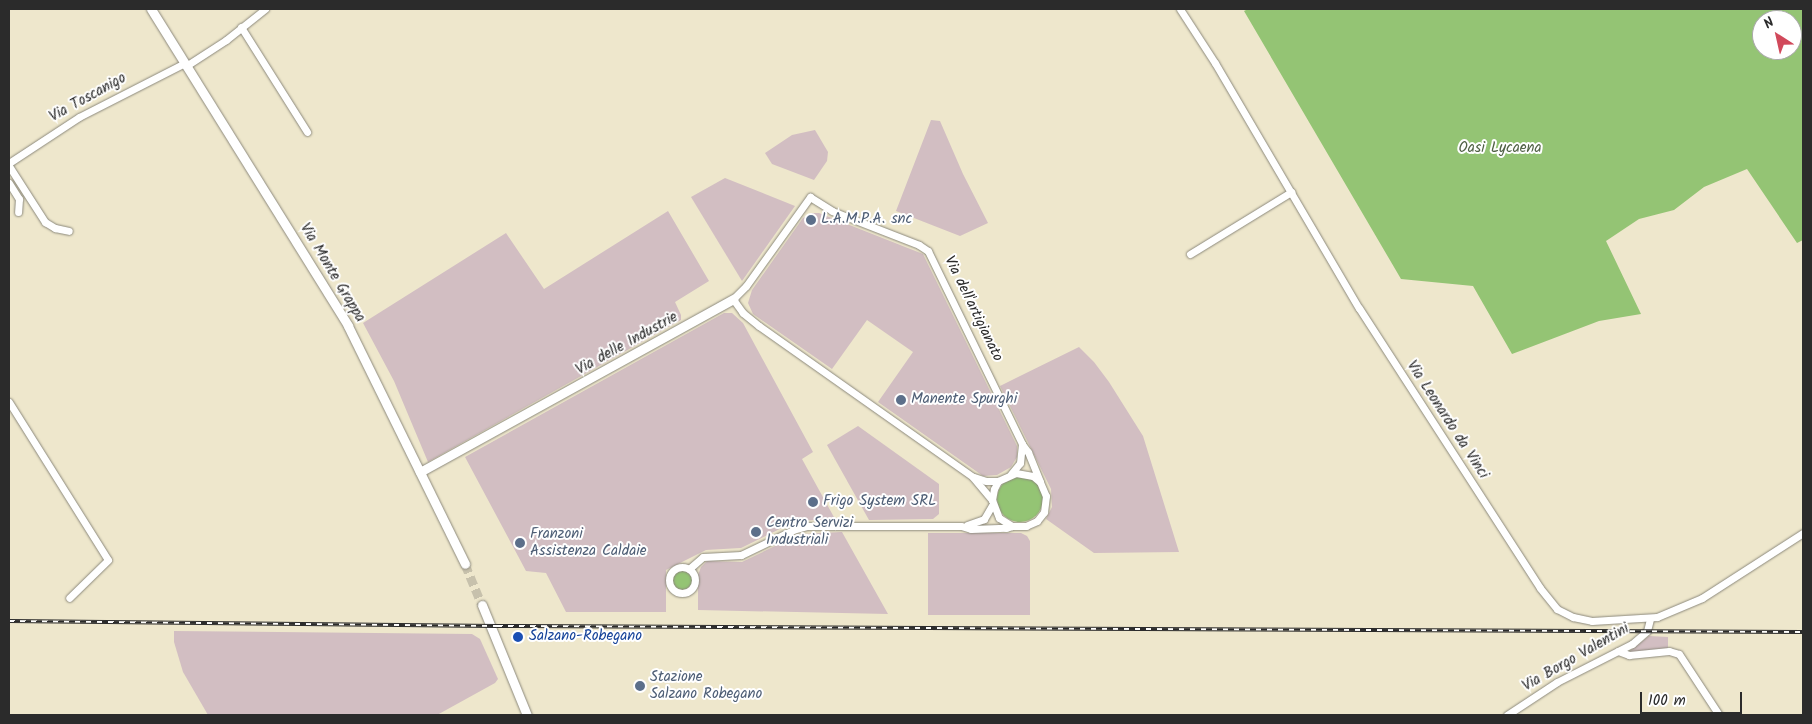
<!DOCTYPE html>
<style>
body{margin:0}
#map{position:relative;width:1812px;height:724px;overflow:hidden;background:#eee7cc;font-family:Kalam,sans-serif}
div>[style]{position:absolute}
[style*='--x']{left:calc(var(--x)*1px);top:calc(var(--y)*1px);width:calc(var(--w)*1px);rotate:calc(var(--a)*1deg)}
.industrial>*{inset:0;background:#d2bec2}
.green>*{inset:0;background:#94c474}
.round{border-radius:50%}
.tertiary-tunnel>*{height:9px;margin-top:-4.5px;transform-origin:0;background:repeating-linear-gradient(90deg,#c7c1ac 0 9px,transparent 0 13.5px)}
.roads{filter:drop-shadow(0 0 1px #8c897c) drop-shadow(0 0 1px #8c897c)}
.minor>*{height:7px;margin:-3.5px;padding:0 3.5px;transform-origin:3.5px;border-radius:3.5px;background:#fff}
.minor>.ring{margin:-3.5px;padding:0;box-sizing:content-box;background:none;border:7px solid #fff;border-radius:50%}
.tertiary>*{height:9px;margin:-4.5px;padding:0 4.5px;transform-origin:4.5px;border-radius:4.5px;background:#fff}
.rail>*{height:4px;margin-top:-2px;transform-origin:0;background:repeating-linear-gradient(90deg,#fff 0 5.5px,#2b2b2b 0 11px);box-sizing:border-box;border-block:1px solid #2b2b2b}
.dots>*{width:14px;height:14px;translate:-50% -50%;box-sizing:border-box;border:2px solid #fff;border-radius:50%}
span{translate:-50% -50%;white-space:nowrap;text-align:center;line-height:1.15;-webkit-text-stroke:4px #fff;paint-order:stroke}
.street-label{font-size:15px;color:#2b2b2b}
.park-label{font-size:15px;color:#506145}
.service-label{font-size:15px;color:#4e5e75}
.left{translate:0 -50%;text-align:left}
.transit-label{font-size:15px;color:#164399}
.frame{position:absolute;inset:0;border:10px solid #2b2b2b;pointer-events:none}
.north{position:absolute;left:1752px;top:10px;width:50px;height:50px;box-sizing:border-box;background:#fff;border:1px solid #aaa;border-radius:50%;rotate:325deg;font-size:14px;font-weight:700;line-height:20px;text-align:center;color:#2b2b2b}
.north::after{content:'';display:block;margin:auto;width:18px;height:22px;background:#d1495b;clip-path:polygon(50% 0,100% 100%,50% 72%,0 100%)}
.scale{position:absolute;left:1640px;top:692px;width:102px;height:22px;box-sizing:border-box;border:2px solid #2b2b2b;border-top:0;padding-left:6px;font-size:15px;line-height:18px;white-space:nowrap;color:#2b2b2b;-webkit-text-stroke:4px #fff;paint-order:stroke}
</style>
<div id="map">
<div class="industrial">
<div style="clip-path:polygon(931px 120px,940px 121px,963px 174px,988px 223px,960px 236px,896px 211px)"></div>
<div style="clip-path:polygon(815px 130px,828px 152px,827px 161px,814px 180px,772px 164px,765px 153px,792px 135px)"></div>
<div style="clip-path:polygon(725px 178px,795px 206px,742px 281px,691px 197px)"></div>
<div style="clip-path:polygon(668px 211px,709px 281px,675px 302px,681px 315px,681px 320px,428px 462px,394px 381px,363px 323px,506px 233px,544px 289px)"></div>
<div style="clip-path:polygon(811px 213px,819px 213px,923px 254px,1017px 446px,1017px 457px,1011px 467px,997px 475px,983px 476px,878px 402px,913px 352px,867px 320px,832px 369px,753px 314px,748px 303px,752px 290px,803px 218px)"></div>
<div style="clip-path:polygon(724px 313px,732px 313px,743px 323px,813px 452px,802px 459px,835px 519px,796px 521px,741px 548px,706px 550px,666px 570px,666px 612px,566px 612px,546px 573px,526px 571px,465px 457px)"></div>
<div style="clip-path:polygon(1079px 347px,1094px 362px,1109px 382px,1143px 436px,1179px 552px,1094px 553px,1046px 519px,1052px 507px,1051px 489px,1000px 386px)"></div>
<div style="clip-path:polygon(858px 426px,939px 484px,939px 514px,933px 519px,869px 520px,827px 445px)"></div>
<div style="clip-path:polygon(842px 532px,888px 614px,698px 610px,698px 575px,701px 567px,707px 561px,742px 562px,800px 534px)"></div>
<div style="clip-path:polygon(928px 533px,1021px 533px,1027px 536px,1030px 541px,1030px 615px,928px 615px)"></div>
<div style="clip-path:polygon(174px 631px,472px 634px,480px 639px,498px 679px,495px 683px,437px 715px,208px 715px,183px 672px,174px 642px)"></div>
<div style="clip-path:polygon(1649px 636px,1668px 637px,1668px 648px,1631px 653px,1630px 651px)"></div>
</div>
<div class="green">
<div style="clip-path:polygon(evenodd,1248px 9px,1803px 9px,1803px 240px,1797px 243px,1747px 169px,1704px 187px,1674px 210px,1639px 219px,1606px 241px,1641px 314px,1599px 321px,1512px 354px,1473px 286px,1401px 279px,1244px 11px,1248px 9px,1762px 20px,1792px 20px,1792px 50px,1762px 50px,1762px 20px)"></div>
<div class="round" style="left:997px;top:476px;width:46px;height:46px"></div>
<div class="round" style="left:672px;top:570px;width:20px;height:20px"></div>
</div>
<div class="tertiary-tunnel">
<div style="--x:465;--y:564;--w:44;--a:67.5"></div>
</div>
<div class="roads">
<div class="minor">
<div style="--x:1180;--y:9;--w:64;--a:57.1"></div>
<div style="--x:1215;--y:63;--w:284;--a:59.6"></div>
<div style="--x:1359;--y:308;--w:333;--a:57.1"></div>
<div style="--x:1540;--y:588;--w:27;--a:51"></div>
<div style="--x:1557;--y:609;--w:18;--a:27"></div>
<div style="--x:1573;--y:617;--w:19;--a:12"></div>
<div style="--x:1592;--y:621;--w:65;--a:-3.5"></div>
<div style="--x:1657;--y:617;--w:49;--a:-22.9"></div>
<div style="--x:1702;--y:598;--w:120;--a:-32.8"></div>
<div style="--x:241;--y:27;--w:124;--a:57.8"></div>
<div style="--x:186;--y:66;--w:48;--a:-33"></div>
<div style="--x:226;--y:40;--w:50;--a:-38.5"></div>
<div style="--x:9;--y:163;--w:84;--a:-33.3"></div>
<div style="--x:79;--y:117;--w:119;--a:-27"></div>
<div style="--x:9;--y:166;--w:67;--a:57.3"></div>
<div style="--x:45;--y:222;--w:12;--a:31"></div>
<div style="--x:55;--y:228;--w:14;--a:12"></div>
<div style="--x:9;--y:183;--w:19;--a:58"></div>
<div style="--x:19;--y:199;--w:13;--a:94"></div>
<div style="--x:1190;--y:254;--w:119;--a:-31.5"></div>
<div style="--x:9;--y:402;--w:186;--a:57.9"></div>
<div style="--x:108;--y:560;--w:54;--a:135.7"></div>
<div style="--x:1011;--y:474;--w:14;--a:-51"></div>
<div style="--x:1020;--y:463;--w:19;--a:-84"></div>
<div style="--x:974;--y:477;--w:13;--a:18"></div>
<div style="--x:986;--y:481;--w:12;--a:0"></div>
<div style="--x:998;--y:481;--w:20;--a:-24"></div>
<div style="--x:1016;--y:473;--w:17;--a:10"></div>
<div style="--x:1033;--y:476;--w:9;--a:41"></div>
<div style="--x:1040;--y:482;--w:15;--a:67"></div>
<div style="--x:1046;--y:496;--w:16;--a:97"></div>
<div style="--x:1044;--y:512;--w:11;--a:128"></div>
<div style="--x:1037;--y:521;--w:12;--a:156"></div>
<div style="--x:1026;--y:526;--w:14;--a:180"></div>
<div style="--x:1012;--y:526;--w:15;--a:-148"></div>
<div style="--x:999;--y:518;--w:19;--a:-111"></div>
<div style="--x:992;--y:500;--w:11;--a:-80"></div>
<div style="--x:994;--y:489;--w:9;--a:-63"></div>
<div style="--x:992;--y:500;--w:30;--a:-130"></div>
<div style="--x:973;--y:477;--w:262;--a:-144.8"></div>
<div style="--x:759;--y:326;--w:21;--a:-141"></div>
<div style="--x:743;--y:313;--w:17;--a:-126"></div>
<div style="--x:733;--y:299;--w:18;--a:-45"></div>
<div style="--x:746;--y:286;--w:110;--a:-54.3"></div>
<div style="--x:810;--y:197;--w:26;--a:32"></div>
<div style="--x:832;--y:211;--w:93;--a:21.3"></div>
<div style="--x:919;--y:245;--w:11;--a:34"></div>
<div style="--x:928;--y:251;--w:215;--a:64"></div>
<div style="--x:1022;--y:444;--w:10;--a:53"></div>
<div style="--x:1028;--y:452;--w:32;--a:68"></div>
<div style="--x:967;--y:525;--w:18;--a:-19"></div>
<div style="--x:984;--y:519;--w:16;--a:-60"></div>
<div class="ring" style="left:669px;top:567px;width:19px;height:19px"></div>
<div style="--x:689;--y:569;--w:18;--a:-41"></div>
<div style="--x:703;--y:557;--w:38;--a:-3"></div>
<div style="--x:741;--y:555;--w:58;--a:-25.7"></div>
<div style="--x:793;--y:530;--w:15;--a:-16"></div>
<div style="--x:807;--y:526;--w:154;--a:0"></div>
<div style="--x:961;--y:526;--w:10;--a:17"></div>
<div style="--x:971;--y:529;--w:35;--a:-2"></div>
<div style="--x:1006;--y:528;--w:6;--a:-18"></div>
<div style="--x:1618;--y:651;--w:12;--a:20"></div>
<div style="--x:1629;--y:655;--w:40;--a:-5.7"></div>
<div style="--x:1669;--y:651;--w:10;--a:17"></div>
<div style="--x:1679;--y:654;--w:73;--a:56.7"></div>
<div style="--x:1507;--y:715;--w:60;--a:-33.4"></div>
<div style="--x:1557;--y:682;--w:84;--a:-26.9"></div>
<div style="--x:1632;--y:644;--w:20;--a:-41"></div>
<div style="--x:1647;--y:631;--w:12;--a:-76"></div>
</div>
<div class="tertiary">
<div style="--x:151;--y:9;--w:373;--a:58.1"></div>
<div style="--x:348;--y:326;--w:265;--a:63.8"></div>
<div style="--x:420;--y:472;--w:358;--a:-28.9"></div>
<div style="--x:482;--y:605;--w:119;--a:67.8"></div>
</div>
</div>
<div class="rail">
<div style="--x:9;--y:621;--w:488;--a:0.6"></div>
<div style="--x:497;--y:626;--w:1306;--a:0.26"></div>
</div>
<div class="dots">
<div style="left:811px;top:220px;background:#5c6f8a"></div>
<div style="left:901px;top:400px;background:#5c6f8a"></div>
<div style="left:813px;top:502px;background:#5c6f8a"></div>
<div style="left:756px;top:532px;background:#5c6f8a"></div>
<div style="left:520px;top:543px;background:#5c6f8a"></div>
<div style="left:518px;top:637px;background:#1a4fb4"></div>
<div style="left:640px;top:686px;background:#5c6f8a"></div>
</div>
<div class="street-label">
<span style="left:88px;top:98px;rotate:-29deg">Via Toscanigo</span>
<span style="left:332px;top:273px;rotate:59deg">Via Monte Grappa</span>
<span style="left:973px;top:309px;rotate:64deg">Via dell'artigianato</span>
<span style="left:627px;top:344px;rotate:-29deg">Via delle Industrie</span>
<span style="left:1447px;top:420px;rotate:57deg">Via Leonardo da Vinci</span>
<span style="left:1576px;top:658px;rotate:-30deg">Via Borgo Valentini</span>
</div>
<div class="park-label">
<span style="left:1500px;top:149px">Oasi Lycaena</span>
</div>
<div class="service-label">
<span class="left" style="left:821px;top:220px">L.A.M.P.A. snc</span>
<span class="left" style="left:911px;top:400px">Manente Spurghi</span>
<span class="left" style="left:823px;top:502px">Frigo System SRL</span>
<span class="left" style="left:766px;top:532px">Centro Servizi<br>Industriali</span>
<span class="left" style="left:530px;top:543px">Franzoni<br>Assistenza Caldaie</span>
<span class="left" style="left:650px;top:686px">Stazione<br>Salzano Robegano</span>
</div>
<div class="transit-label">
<span class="left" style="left:529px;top:637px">Salzano-Robegano</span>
</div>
<div class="frame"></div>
<div class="north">N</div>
<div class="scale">100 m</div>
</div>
